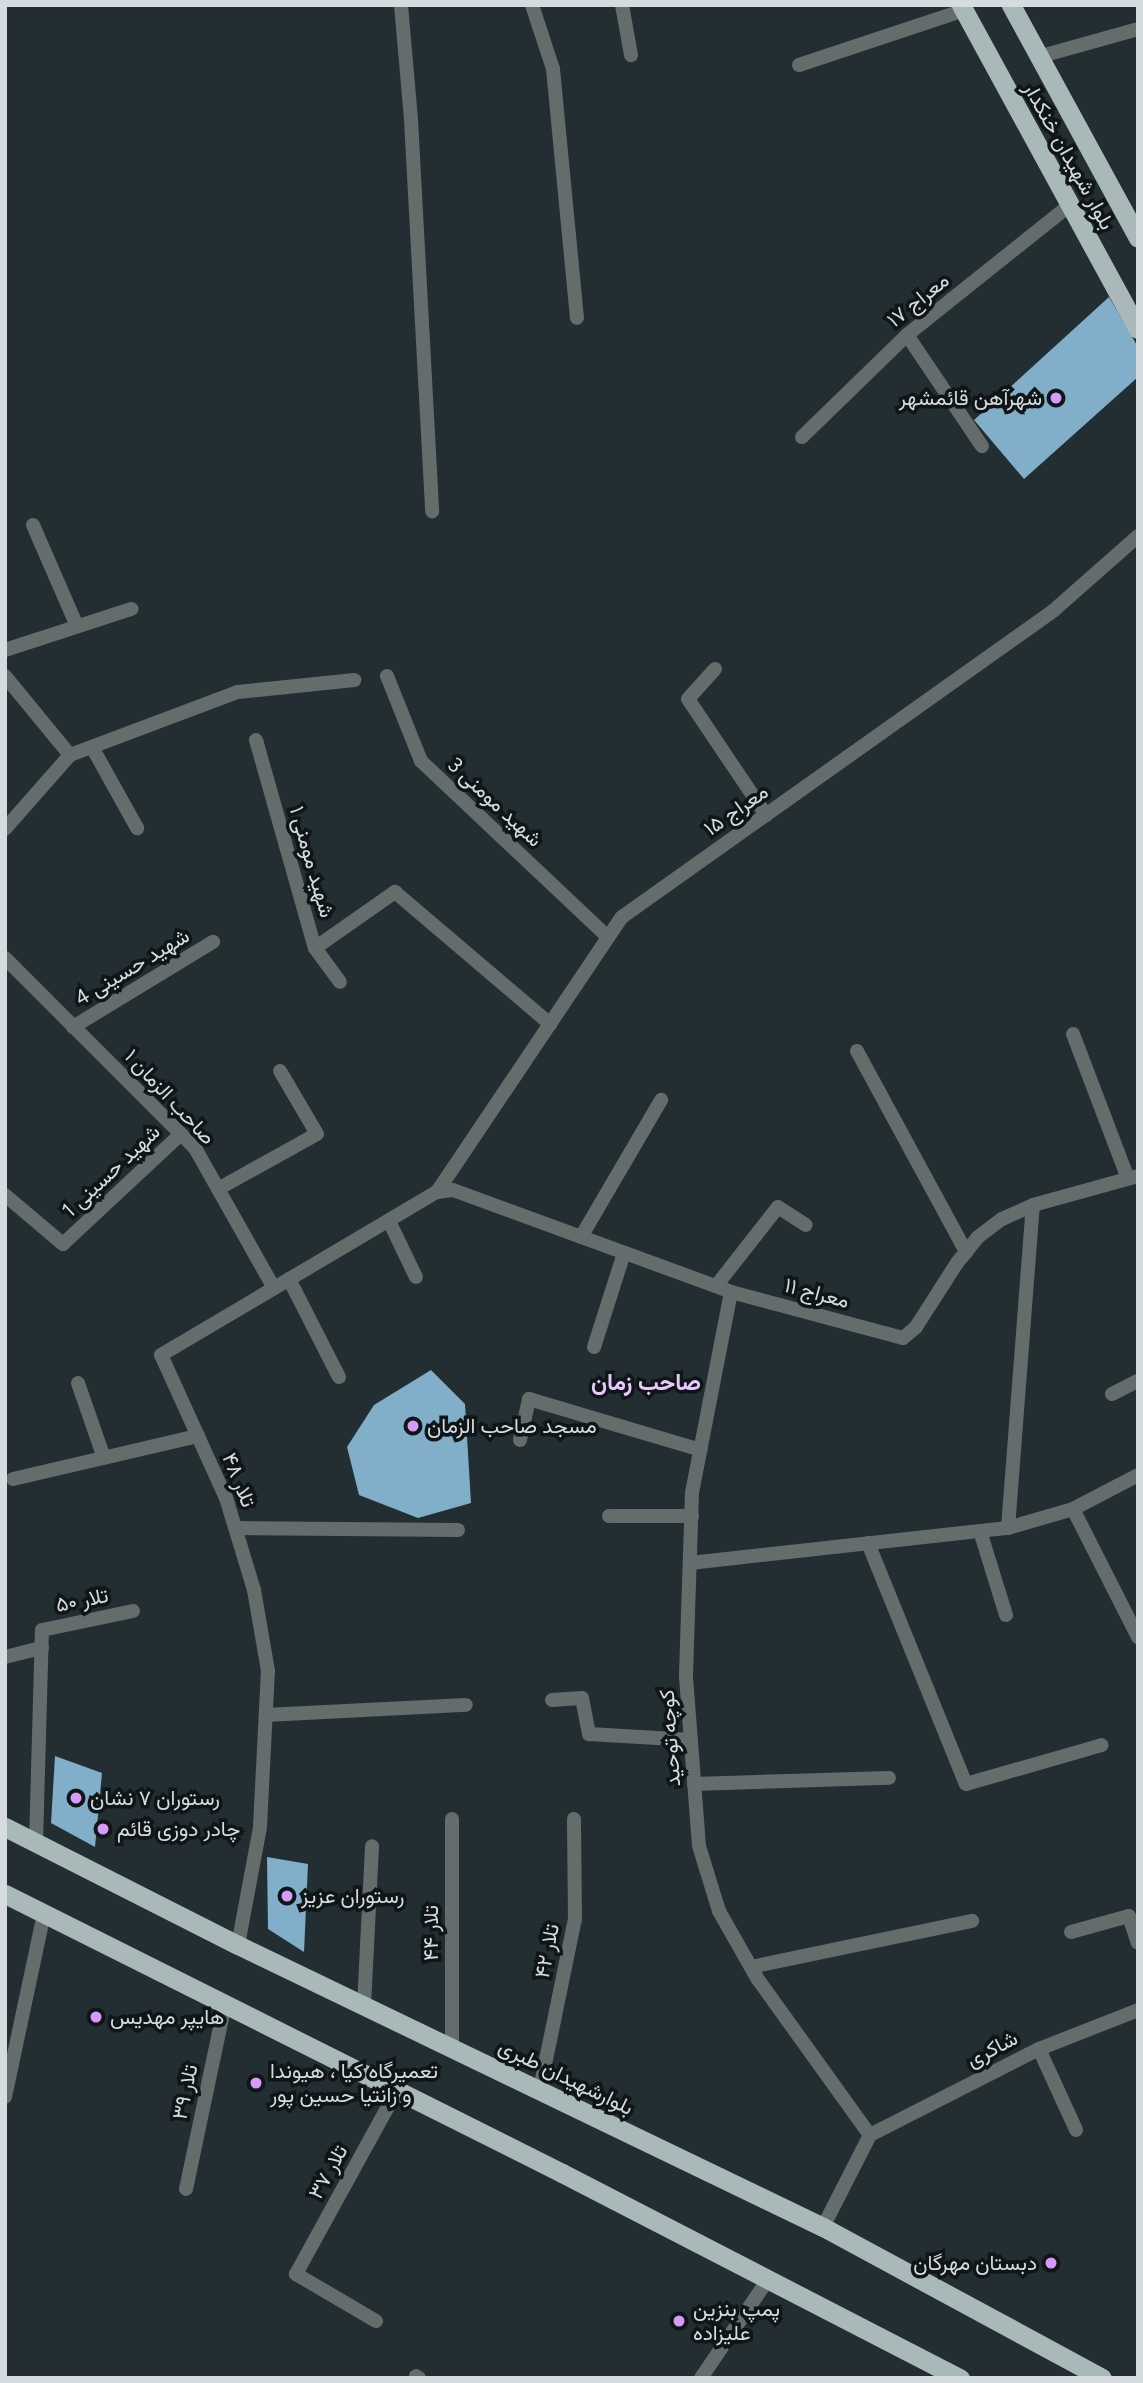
<!DOCTYPE html>
<meta charset="utf-8">
<style>
body{margin:0}
#map{position:relative;width:1143px;height:2383px;overflow:hidden;background:#222e32;font-family:Figtree,Vazirmatn,sans-serif}
div>[style]{position:absolute}
[style*='--x']{left:calc(var(--x)*1px);top:calc(var(--y)*1px);width:calc(var(--w)*1px);rotate:calc(var(--a)*1deg)}
.building>*{inset:0;background:#81aec9}
.minor>*{height:14px;margin:-7px;padding:0 7px;transform-origin:7px;border-radius:7px;background:#656c6c}
.tertiary>*{height:14px;margin:-7px;padding:0 7px;transform-origin:7px;border-radius:7px;background:#656c6c}
.trunk>*{height:19px;margin:-9.5px;padding:0 9.5px;transform-origin:9.5px;border-radius:9.5px;background:#a9b8b8}
.dots>*{width:19px;height:19px;translate:-50% -50%;box-sizing:border-box;border:4px solid #101517;border-radius:50%}
span{translate:-50% -50%;white-space:nowrap;text-align:center;line-height:1.15;-webkit-text-stroke:7px #101517;paint-order:stroke}
.street-label{font-size:21px;color:#d5dcdf}
.poi-label{font-size:21px;color:#d5dcdf}
.right{translate:-100% -50%;text-align:right}
.left{translate:0 -50%;text-align:left}
.neighbourhood-label{font-size:23px;color:#e9c8fd;font-weight:700}
.frame{position:absolute;inset:0;border:7px solid #d5dcdf;pointer-events:none}
</style>
<div id="map">
<div class="building">
<div style="clip-path:polygon(1109px 297px,1138px 347px,1138px 377px,1024px 479px,974px 420px)"></div>
<div style="clip-path:polygon(431px 1370px,465px 1404px,471px 1503px,418px 1518px,359px 1495px,347px 1447px,374px 1405px)"></div>
<div style="clip-path:polygon(55px 1756px,102px 1773px,95px 1847px,51px 1823px)"></div>
<div style="clip-path:polygon(267px 1857px,308px 1864px,304px 1952px,268px 1929px)"></div>
</div>
<div class="minor">
<div style="--x:401;--y:5;--w:115;--a:85"></div>
<div style="--x:411;--y:120;--w:392;--a:86.9"></div>
<div style="--x:532;--y:5;--w:67;--a:71.8"></div>
<div style="--x:553;--y:69;--w:250;--a:84.5"></div>
<div style="--x:622;--y:5;--w:51;--a:79.8"></div>
<div style="--x:1038;--y:57;--w:104;--a:-15.6"></div>
<div style="--x:799;--y:65;--w:174;--a:-18.4"></div>
<div style="--x:907;--y:335;--w:134;--a:56"></div>
<div style="--x:802;--y:437;--w:146;--a:-44.2"></div>
<div style="--x:907;--y:335;--w:208;--a:-38.6"></div>
<div style="--x:33;--y:525;--w:110;--a:66.5"></div>
<div style="--x:5;--y:650;--w:133;--a:-18"></div>
<div style="--x:715;--y:669;--w:40;--a:132"></div>
<div style="--x:688;--y:699;--w:140;--a:56.1"></div>
<div style="--x:5;--y:676;--w:102;--a:50.6"></div>
<div style="--x:387;--y:676;--w:92;--a:68.2"></div>
<div style="--x:421;--y:761;--w:257;--a:43.3"></div>
<div style="--x:256;--y:740;--w:216;--a:74.2"></div>
<div style="--x:315;--y:948;--w:98;--a:-35"></div>
<div style="--x:395;--y:892;--w:204;--a:40.4"></div>
<div style="--x:92;--y:747;--w:93;--a:60.9"></div>
<div style="--x:5;--y:829;--w:98;--a:-48.7"></div>
<div style="--x:70;--y:755;--w:179;--a:-20.6"></div>
<div style="--x:238;--y:692;--w:117;--a:-5.9"></div>
<div style="--x:315;--y:948;--w:42;--a:53.7"></div>
<div style="--x:5;--y:958;--w:269;--a:45"></div>
<div style="--x:195;--y:1148;--w:161;--a:60.6"></div>
<div style="--x:73;--y:1027;--w:164;--a:-31.3"></div>
<div style="--x:1073;--y:1034;--w:152;--a:69.2"></div>
<div style="--x:857;--y:1051;--w:229;--a:61.5"></div>
<div style="--x:218;--y:1189;--w:113;--a:-29.1"></div>
<div style="--x:317;--y:1134;--w:73;--a:-120.4"></div>
<div style="--x:437;--y:1192;--w:331;--a:-56.1"></div>
<div style="--x:622;--y:917;--w:529;--a:-35.37"></div>
<div style="--x:1053;--y:611;--w:113;--a:-41.4"></div>
<div style="--x:5;--y:1195;--w:76;--a:40.2"></div>
<div style="--x:63;--y:1244;--w:161;--a:-43"></div>
<div style="--x:389;--y:1221;--w:62;--a:64.3"></div>
<div style="--x:581;--y:1237;--w:159;--a:-59.7"></div>
<div style="--x:289;--y:1279;--w:110;--a:63"></div>
<div style="--x:716;--y:1286;--w:100;--a:-51.9"></div>
<div style="--x:778;--y:1207;--w:33;--a:33"></div>
<div style="--x:731;--y:1292;--w:205;--a:101"></div>
<div style="--x:692;--y:1493;--w:184;--a:91.9"></div>
<div style="--x:686;--y:1677;--w:169;--a:85.6"></div>
<div style="--x:699;--y:1846;--w:68;--a:72.9"></div>
<div style="--x:719;--y:1911;--w:77;--a:60.4"></div>
<div style="--x:757;--y:1978;--w:193;--a:54.3"></div>
<div style="--x:594;--y:1347;--w:99;--a:-72.3"></div>
<div style="--x:78;--y:1383;--w:79;--a:70.9"></div>
<div style="--x:1112;--y:1394;--w:29;--a:-27"></div>
<div style="--x:520;--y:1440;--w:42;--a:-77.6"></div>
<div style="--x:529;--y:1399;--w:179;--a:16.5"></div>
<div style="--x:13;--y:1479;--w:190;--a:-13.1"></div>
<div style="--x:1073;--y:1509;--w:73;--a:-27.6"></div>
<div style="--x:609;--y:1516;--w:83;--a:0"></div>
<div style="--x:236;--y:1528;--w:222;--a:0.5"></div>
<div style="--x:1008;--y:1528;--w:324;--a:-85.6"></div>
<div style="--x:980;--y:1531;--w:88;--a:72.8"></div>
<div style="--x:868;--y:1543;--w:260;--a:67.9"></div>
<div style="--x:966;--y:1784;--w:141;--a:-16"></div>
<div style="--x:690;--y:1563;--w:320;--a:-6.3"></div>
<div style="--x:1008;--y:1528;--w:68;--a:-16.3"></div>
<div style="--x:1073;--y:1509;--w:144;--a:63.1"></div>
<div style="--x:5;--y:1657;--w:38;--a:-14"></div>
<div style="--x:552;--y:1700;--w:30;--a:-4"></div>
<div style="--x:582;--y:1698;--w:37;--a:79"></div>
<div style="--x:589;--y:1734;--w:102;--a:3.4"></div>
<div style="--x:266;--y:1715;--w:200;--a:-2.9"></div>
<div style="--x:694;--y:1784;--w:195;--a:-1.8"></div>
<div style="--x:452;--y:1819;--w:228;--a:90"></div>
<div style="--x:36;--y:1843;--w:213;--a:-88.4"></div>
<div style="--x:42;--y:1630;--w:93;--a:-11.8"></div>
<div style="--x:1071;--y:1932;--w:60;--a:-15.4"></div>
<div style="--x:1129;--y:1916;--w:28;--a:72"></div>
<div style="--x:238;--y:1945;--w:120;--a:-79.4"></div>
<div style="--x:260;--y:1827;--w:156;--a:-87.1"></div>
<div style="--x:268;--y:1671;--w:82;--a:-99.8"></div>
<div style="--x:254;--y:1590;--w:96;--a:-106.9"></div>
<div style="--x:226;--y:1498;--w:157;--a:-114.4"></div>
<div style="--x:161;--y:1355;--w:321;--a:-30.6"></div>
<div style="--x:437;--y:1192;--w:16;--a:-7"></div>
<div style="--x:453;--y:1190;--w:296;--a:20.1"></div>
<div style="--x:731;--y:1292;--w:178;--a:15"></div>
<div style="--x:903;--y:1338;--w:17;--a:-40"></div>
<div style="--x:916;--y:1327;--w:76;--a:-57.4"></div>
<div style="--x:957;--y:1263;--w:33;--a:-51"></div>
<div style="--x:978;--y:1237;--w:30;--a:-37"></div>
<div style="--x:1002;--y:1219;--w:34;--a:-24"></div>
<div style="--x:1033;--y:1205;--w:109;--a:-15.4"></div>
<div style="--x:751;--y:1967;--w:226;--a:-11.8"></div>
<div style="--x:364;--y:2005;--w:159;--a:-87.1"></div>
<div style="--x:1039;--y:2049;--w:89;--a:65.4"></div>
<div style="--x:540;--y:2089;--w:174;--a:-78.4"></div>
<div style="--x:575;--y:1919;--w:100;--a:-90.6"></div>
<div style="--x:5;--y:2097;--w:188;--a:-78"></div>
<div style="--x:870;--y:2135;--w:190;--a:-27"></div>
<div style="--x:1039;--y:2049;--w:106;--a:-21.5"></div>
<div style="--x:186;--y:2189;--w:189;--a:-78.1"></div>
<div style="--x:823;--y:2227;--w:103;--a:-62.9"></div>
<div style="--x:376;--y:2321;--w:93;--a:-149.6"></div>
<div style="--x:296;--y:2274;--w:210;--a:-61.2"></div>
<div style="--x:416;--y:2376;--w:4;--a:34"></div>
</div>
<div class="tertiary">
<div style="--x:701;--y:2378;--w:121;--a:-55.8"></div>
</div>
<div class="trunk">
<div style="--x:961;--y:5;--w:369;--a:61.4"></div>
<div style="--x:1011;--y:5;--w:265;--a:61.4"></div>
<div style="--x:5;--y:1827;--w:261;--a:26.9"></div>
<div style="--x:238;--y:1945;--w:649;--a:25.74"></div>
<div style="--x:823;--y:2227;--w:317;--a:28.4"></div>
<div style="--x:5;--y:1894;--w:623;--a:26.61"></div>
<div style="--x:562;--y:2173;--w:448;--a:27.3"></div>
</div>
<div class="dots">
<div style="left:1056px;top:398px;background:#d69bf9"></div>
<div style="left:413px;top:1426px;background:#d69bf9"></div>
<div style="left:76px;top:1798px;background:#d69bf9"></div>
<div style="left:103px;top:1829px;background:#d69bf9"></div>
<div style="left:287px;top:1896px;background:#d69bf9"></div>
<div style="left:96px;top:2017px;background:#d69bf9"></div>
<div style="left:256px;top:2083px;background:#d69bf9"></div>
<div style="left:1051px;top:2263px;background:#d69bf9"></div>
<div style="left:679px;top:2321px;background:#d69bf9"></div>
</div>
<div class="street-label">
<span style="left:1069px;top:156px;rotate:61deg">بلوار شهیدان خنکدار</span>
<span style="left:918px;top:300px;rotate:-39deg">معراج ۱۷</span>
<span style="left:495px;top:802px;rotate:43deg">شهید مومنی 3</span>
<span style="left:736px;top:810px;rotate:-35deg">معراج ۱۵</span>
<span style="left:312px;top:862px;rotate:74deg">شهید مومنی ۱</span>
<span style="left:132px;top:967px;rotate:-31deg">شهید حسینی 4</span>
<span style="left:170px;top:1097px;rotate:47deg">صاحب الزمان ۱</span>
<span style="left:111px;top:1171px;rotate:-43deg">شهید حسینی 1</span>
<span style="left:817px;top:1293px;rotate:15deg">معراج ۱۱</span>
<span style="left:239px;top:1480px;rotate:68deg">تلار ۴۸</span>
<span style="left:82px;top:1600px;rotate:-11deg">تلار ۵۰</span>
<span style="left:670px;top:1738px;rotate:-94deg">کوچه توحید</span>
<span style="left:431px;top:1933px;rotate:-90deg">تلار ۴۴</span>
<span style="left:547px;top:1951px;rotate:-79deg">تلار ۴۲</span>
<span style="left:992px;top:2049px;rotate:-27deg">شاکری</span>
<span style="left:566px;top:2077px;rotate:26deg">بلوارشهیدان طبری</span>
<span style="left:185px;top:2092px;rotate:-78deg">تلار ۳۹</span>
<span style="left:328px;top:2172px;rotate:-61deg">تلار ۳۷</span>
</div>
<div class="poi-label">
<span class="right" style="left:1042px;top:398px">شهرآهن قائمشهر</span>
<span class="left" style="left:427px;top:1426px">مسجد صاحب الزمان</span>
<span class="left" style="left:90px;top:1798px">رستوران ۷ نشان</span>
<span class="left" style="left:117px;top:1829px">چادر دوزی قائم</span>
<span class="left" style="left:301px;top:1896px">رستوران عزیز</span>
<span class="left" style="left:110px;top:2017px">هایپر مهدیس</span>
<span class="left" style="left:270px;top:2083px">تعمیرگاه کیا ، هیوندا<br>و زانتیا حسین پور</span>
<span class="right" style="left:1037px;top:2263px">دبستان مهرگان</span>
<span class="left" style="left:693px;top:2321px">پمپ بنزین<br>علیزاده</span>
</div>
<div class="neighbourhood-label">
<span style="left:646px;top:1382px">صاحب زمان</span>
</div>
<div class="frame"></div>
</div>
